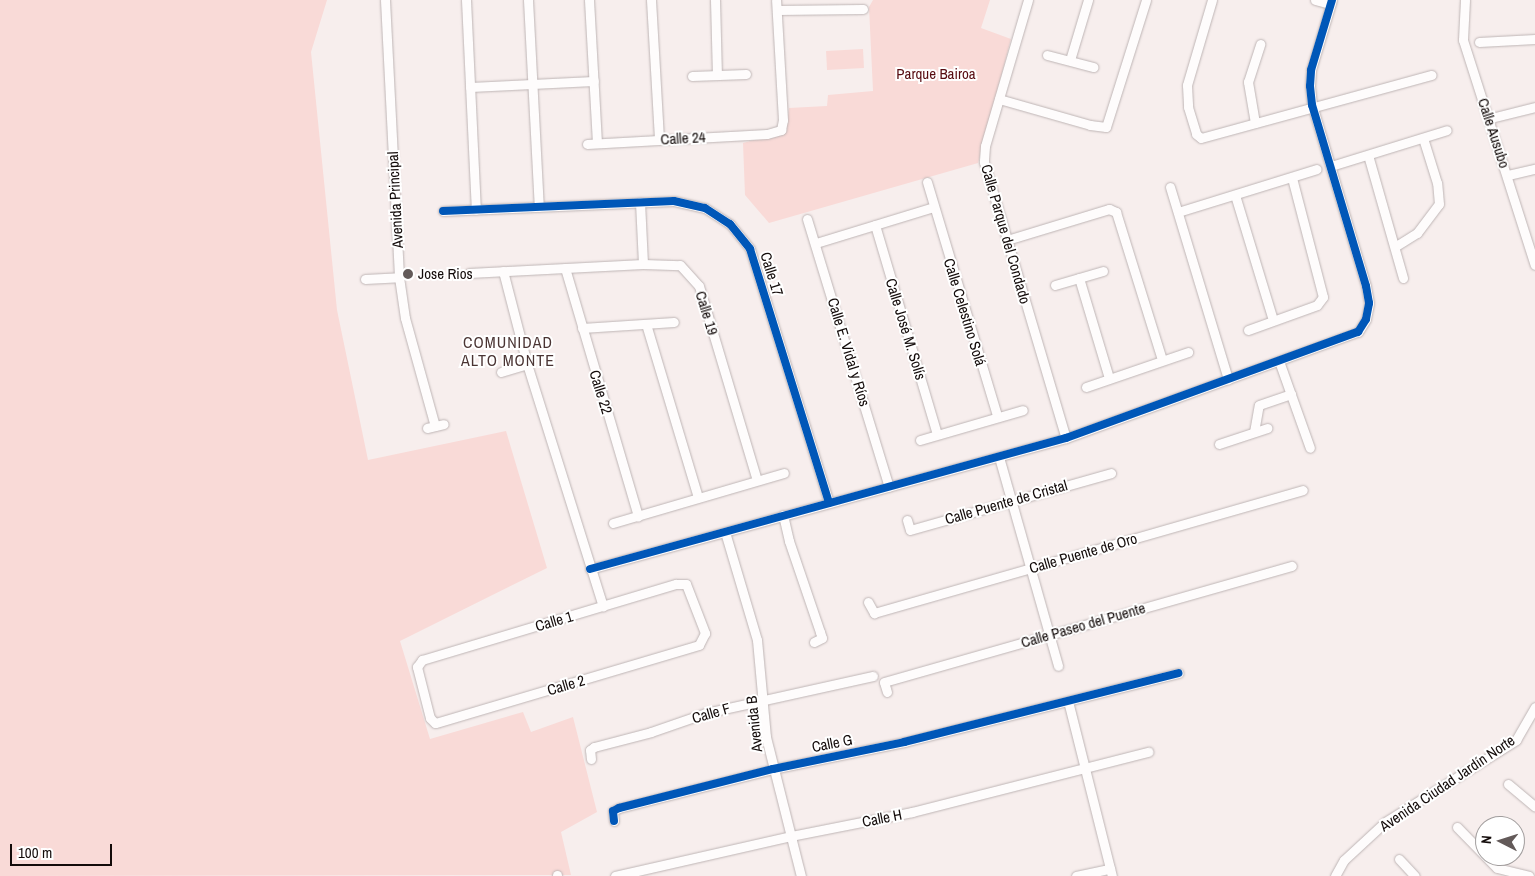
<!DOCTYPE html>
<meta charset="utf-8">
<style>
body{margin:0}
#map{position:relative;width:1535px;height:876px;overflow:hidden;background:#f7eeed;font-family:"Archivo Narrow",sans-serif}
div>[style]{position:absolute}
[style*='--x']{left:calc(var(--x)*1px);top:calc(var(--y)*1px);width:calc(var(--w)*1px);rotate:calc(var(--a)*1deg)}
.green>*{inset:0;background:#f9dad7;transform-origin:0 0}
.roads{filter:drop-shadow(0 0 1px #beb5b5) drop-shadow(0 0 1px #beb5b5)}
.minor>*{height:9px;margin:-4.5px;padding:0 4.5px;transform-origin:4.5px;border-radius:4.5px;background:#fefcfc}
.cycleway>*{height:8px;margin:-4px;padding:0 4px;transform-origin:4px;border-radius:4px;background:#0057b8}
.dots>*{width:14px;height:14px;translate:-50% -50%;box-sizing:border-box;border:2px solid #fff;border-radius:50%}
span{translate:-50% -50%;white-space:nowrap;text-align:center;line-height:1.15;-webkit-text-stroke:4px #fff;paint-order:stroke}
.park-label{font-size:15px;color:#580c11}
.street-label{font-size:15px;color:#130b0a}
.poi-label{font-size:15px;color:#130b0a}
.left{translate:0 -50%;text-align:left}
.neighbourhood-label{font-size:16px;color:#4a3433;letter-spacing:1px}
.north{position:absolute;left:1475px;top:816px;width:50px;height:50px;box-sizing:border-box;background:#fff;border:1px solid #a19d9d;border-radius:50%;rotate:275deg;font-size:14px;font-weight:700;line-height:20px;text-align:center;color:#130b0a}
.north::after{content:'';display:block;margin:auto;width:18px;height:22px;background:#635a59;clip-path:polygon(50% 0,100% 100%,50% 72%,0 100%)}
.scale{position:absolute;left:10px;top:844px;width:102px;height:22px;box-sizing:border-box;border:2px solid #130b0a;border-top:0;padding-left:6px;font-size:15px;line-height:18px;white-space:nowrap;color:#130b0a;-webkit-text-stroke:4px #fff;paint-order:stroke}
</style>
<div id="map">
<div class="green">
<div style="clip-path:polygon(0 0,327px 0,311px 52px,337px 310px,368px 460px,506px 431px,547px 568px,400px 641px,430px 739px,523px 712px,531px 732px,573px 717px,597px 812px,561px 832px,571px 875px,0 876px)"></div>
<div style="clip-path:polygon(873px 0,990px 0,981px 28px,1011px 39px,978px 163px,769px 223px,745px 195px,743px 143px,786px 131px,789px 108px,827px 106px,828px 95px,873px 91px,869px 7px)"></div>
<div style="left:863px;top:49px;width:19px;height:37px;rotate:87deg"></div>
</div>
<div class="roads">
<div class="minor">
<div style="--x:385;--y:0;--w:277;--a:87.1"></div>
<div style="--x:399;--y:277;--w:41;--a:81.7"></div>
<div style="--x:405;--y:318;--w:112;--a:74.5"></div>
<div style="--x:466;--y:0;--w:210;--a:87.3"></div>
<div style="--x:528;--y:0;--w:207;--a:87"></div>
<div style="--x:589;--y:0;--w:142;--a:86.8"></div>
<div style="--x:651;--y:0;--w:139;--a:86.7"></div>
<div style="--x:715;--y:0;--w:75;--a:88.5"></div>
<div style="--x:1028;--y:0;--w:152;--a:106.4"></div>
<div style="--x:985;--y:146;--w:16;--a:94"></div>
<div style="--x:984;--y:162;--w:288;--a:73.5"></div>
<div style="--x:1212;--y:0;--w:89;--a:106.4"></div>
<div style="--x:1187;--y:85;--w:22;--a:87"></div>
<div style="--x:1188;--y:107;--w:28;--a:73"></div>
<div style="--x:1196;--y:134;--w:6;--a:39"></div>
<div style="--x:1201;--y:138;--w:239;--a:-15.3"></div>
<div style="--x:1315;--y:0;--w:16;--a:15"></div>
<div style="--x:1465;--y:0;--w:40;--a:92.9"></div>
<div style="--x:1463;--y:40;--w:236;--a:72.3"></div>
<div style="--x:777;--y:10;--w:86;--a:-0.7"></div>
<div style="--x:1479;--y:42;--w:56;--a:-3.1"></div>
<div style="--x:1047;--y:55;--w:48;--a:14.6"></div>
<div style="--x:1070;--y:60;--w:63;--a:-73.3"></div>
<div style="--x:692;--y:76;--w:54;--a:-2.1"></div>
<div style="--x:470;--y:87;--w:124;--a:-2.8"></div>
<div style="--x:999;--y:99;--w:95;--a:15.9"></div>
<div style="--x:1090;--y:125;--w:16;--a:7"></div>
<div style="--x:1106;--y:127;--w:133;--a:-72.5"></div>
<div style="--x:1491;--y:118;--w:45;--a:-14"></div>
<div style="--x:1255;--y:123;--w:42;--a:-99.7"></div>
<div style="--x:1248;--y:82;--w:40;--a:-72"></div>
<div style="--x:587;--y:144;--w:180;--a:-3.2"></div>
<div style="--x:767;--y:134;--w:15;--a:-16"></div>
<div style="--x:781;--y:130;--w:10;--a:-79"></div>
<div style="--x:783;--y:120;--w:120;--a:-93.3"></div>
<div style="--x:1368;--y:155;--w:128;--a:74.1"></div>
<div style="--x:1331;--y:166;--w:121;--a:-17.2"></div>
<div style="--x:1508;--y:175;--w:28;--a:-13"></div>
<div style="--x:927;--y:182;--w:244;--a:73.3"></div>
<div style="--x:1170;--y:187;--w:201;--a:73.2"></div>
<div style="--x:1235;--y:195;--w:131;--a:73.1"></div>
<div style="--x:640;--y:202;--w:62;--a:87.2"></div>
<div style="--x:443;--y:211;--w:231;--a:-2.5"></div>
<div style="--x:674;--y:201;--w:32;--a:13"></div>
<div style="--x:705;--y:208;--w:30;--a:33"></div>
<div style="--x:730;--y:224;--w:32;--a:51"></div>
<div style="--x:750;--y:249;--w:266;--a:72.7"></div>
<div style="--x:1178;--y:212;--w:145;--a:-17.2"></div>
<div style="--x:807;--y:219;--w:280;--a:73"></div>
<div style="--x:875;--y:225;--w:218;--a:73.5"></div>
<div style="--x:1007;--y:240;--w:107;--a:-16.9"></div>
<div style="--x:1109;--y:209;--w:8;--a:23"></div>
<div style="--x:1116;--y:212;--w:155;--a:72.7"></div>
<div style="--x:816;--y:243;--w:123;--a:-17"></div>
<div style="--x:1396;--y:246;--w:25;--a:-32"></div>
<div style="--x:1417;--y:233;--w:36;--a:-53"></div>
<div style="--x:1439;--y:204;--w:21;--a:-95"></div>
<div style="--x:1437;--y:183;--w:47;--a:-107.3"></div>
<div style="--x:565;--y:268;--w:259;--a:73.6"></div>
<div style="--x:503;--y:271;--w:96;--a:75.5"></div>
<div style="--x:527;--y:364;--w:254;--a:72.6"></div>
<div style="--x:469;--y:273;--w:174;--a:-3"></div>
<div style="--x:643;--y:264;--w:37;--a:2"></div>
<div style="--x:680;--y:265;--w:28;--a:48"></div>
<div style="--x:699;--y:286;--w:202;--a:73.4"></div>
<div style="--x:1079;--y:278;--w:104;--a:73.3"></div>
<div style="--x:365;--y:279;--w:34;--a:-3"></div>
<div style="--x:1055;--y:285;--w:50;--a:-16.3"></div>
<div style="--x:646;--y:324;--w:181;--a:73.3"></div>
<div style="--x:582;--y:328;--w:92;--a:-3.7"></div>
<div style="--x:1248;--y:330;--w:73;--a:-19.9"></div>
<div style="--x:1317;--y:305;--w:10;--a:-53"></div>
<div style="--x:1323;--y:297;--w:123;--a:-104.6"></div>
<div style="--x:1279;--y:361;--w:92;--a:70.4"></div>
<div style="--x:501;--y:372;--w:27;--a:-17"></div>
<div style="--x:1086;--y:387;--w:108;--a:-18.9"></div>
<div style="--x:427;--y:428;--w:17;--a:-13"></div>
<div style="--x:1254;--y:432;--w:27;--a:-80"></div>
<div style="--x:1259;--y:405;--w:34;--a:-19"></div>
<div style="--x:920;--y:440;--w:107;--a:-16.2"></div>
<div style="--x:1219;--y:444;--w:51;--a:-18.4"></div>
<div style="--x:999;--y:457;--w:217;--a:74.2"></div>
<div style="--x:783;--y:515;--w:27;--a:77"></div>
<div style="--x:789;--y:541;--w:96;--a:71.2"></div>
<div style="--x:820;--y:632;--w:6;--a:72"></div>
<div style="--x:822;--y:638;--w:9;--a:153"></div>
<div style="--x:907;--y:520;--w:10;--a:73"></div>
<div style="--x:910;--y:530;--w:209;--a:-15.8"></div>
<div style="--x:613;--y:523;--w:178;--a:-16.3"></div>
<div style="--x:725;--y:532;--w:113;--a:73.5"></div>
<div style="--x:757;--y:640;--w:97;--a:84.7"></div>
<div style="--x:766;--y:737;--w:143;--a:75.9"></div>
<div style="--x:590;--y:569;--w:494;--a:-15.4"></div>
<div style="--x:1066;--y:438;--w:311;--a:-20"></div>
<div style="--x:1358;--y:332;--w:15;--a:-58"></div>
<div style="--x:1366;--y:319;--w:16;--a:-79"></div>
<div style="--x:1369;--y:303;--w:17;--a:-100"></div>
<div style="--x:1366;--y:286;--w:189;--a:-106.6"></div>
<div style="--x:1312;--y:105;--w:19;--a:-96"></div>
<div style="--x:1310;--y:86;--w:16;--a:-86"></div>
<div style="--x:1311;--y:70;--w:73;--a:-73.3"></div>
<div style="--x:676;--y:584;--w:10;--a:0"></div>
<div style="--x:686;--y:584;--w:53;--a:68.8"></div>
<div style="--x:705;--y:633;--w:13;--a:117"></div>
<div style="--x:699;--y:645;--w:275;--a:163.5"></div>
<div style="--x:435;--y:723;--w:7;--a:-135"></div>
<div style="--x:430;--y:718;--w:53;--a:-104.3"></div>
<div style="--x:417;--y:667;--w:9;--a:-54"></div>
<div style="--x:422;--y:660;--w:265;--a:-16.7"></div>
<div style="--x:868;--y:602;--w:13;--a:61"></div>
<div style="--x:874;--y:613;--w:446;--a:-16"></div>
<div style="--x:887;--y:692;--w:10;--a:-107"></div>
<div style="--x:884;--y:682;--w:424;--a:-15.9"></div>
<div style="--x:1068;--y:701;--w:180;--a:75.9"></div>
<div style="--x:591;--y:759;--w:9;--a:-96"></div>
<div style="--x:590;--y:750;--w:5;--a:-37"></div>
<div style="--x:594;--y:747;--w:59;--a:-14.7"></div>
<div style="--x:651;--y:732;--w:58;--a:-19.1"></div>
<div style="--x:706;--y:713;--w:171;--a:-12.5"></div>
<div style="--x:1508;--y:784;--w:35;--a:40"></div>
<div style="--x:614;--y:821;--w:10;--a:-96"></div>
<div style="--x:613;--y:811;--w:7;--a:-27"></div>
<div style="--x:619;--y:808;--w:159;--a:-14.2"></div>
<div style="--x:773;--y:769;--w:134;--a:-11.6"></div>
<div style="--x:904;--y:742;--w:283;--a:-14.1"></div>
<div style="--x:1457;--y:827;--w:57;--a:45.7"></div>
<div style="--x:1497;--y:868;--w:33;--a:14"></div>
<div style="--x:1399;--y:859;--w:23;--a:47"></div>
<div style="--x:557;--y:875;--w:1;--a:90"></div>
<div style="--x:615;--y:876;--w:180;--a:-12.8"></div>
<div style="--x:791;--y:836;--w:123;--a:-11.2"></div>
<div style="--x:912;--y:812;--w:244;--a:-14.3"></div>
<div style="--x:1076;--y:876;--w:35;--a:-12"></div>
<div style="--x:1335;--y:876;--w:18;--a:-61"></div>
<div style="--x:1344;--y:860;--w:56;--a:-42.8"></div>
<div style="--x:1385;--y:822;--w:155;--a:-32"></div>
<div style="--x:1516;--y:740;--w:38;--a:-60"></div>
</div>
</div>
<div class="cycleway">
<div style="--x:443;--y:211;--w:231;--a:-2.5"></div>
<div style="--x:674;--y:201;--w:32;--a:13"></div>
<div style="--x:705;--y:208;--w:30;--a:33"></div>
<div style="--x:730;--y:224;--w:32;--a:51"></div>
<div style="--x:750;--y:249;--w:266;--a:72.7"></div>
<div style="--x:590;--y:569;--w:494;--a:-15.4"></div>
<div style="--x:1066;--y:438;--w:311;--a:-20"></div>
<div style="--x:1358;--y:332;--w:15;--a:-58"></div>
<div style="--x:1366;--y:319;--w:16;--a:-79"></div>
<div style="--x:1369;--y:303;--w:17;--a:-100"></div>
<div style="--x:1366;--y:286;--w:189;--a:-106.6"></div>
<div style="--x:1312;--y:105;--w:19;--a:-96"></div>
<div style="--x:1310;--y:86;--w:16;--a:-86"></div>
<div style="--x:1311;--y:70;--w:73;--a:-73.3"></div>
<div style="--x:614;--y:821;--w:10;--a:-96"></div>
<div style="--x:613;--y:811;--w:7;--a:-27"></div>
<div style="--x:619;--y:808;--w:159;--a:-14.2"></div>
<div style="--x:773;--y:769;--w:134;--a:-11.6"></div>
<div style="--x:904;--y:742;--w:283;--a:-14.1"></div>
</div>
<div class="dots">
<div style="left:408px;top:274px;background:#635a59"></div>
</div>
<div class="park-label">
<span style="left:936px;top:74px">Parque Bairoa</span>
</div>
<div class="street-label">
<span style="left:1494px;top:133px;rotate:72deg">Calle Ausubo</span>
<span style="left:683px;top:138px;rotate:-3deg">Calle 24</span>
<span style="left:395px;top:200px;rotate:-93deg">Avenida Principal</span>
<span style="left:1006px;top:234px;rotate:74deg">Calle Parque del Condado</span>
<span style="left:772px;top:274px;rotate:73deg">Calle 17</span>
<span style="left:965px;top:312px;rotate:73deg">Calle Celestino Solá</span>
<span style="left:707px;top:313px;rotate:73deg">Calle 19</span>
<span style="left:906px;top:329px;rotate:73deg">Calle José M. Solís</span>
<span style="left:849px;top:352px;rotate:73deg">Calle E. Vidal y Ríos</span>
<span style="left:601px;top:392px;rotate:73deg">Calle 22</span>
<span style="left:1006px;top:502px;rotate:-16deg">Calle Puente de Cristal</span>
<span style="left:1083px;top:553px;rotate:-16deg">Calle Puente de Oro</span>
<span style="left:554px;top:621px;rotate:-16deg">Calle 1</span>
<span style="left:1083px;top:625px;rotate:-16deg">Calle Paseo del Puente</span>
<span style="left:566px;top:685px;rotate:-16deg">Calle 2</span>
<span style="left:711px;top:713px;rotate:-16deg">Calle F</span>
<span style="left:754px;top:724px;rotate:-96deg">Avenida B</span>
<span style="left:832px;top:743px;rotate:-11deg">Calle G</span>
<span style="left:1447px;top:783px;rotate:-34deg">Avenida Ciudad Jardín Norte</span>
<span style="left:882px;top:818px;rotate:-11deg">Calle H</span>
</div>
<div class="poi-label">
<span class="left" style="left:418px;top:274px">Jose Rios</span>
</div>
<div class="neighbourhood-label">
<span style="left:508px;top:351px">COMUNIDAD<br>ALTO MONTE</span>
</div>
<div class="north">N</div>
<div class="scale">100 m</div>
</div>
